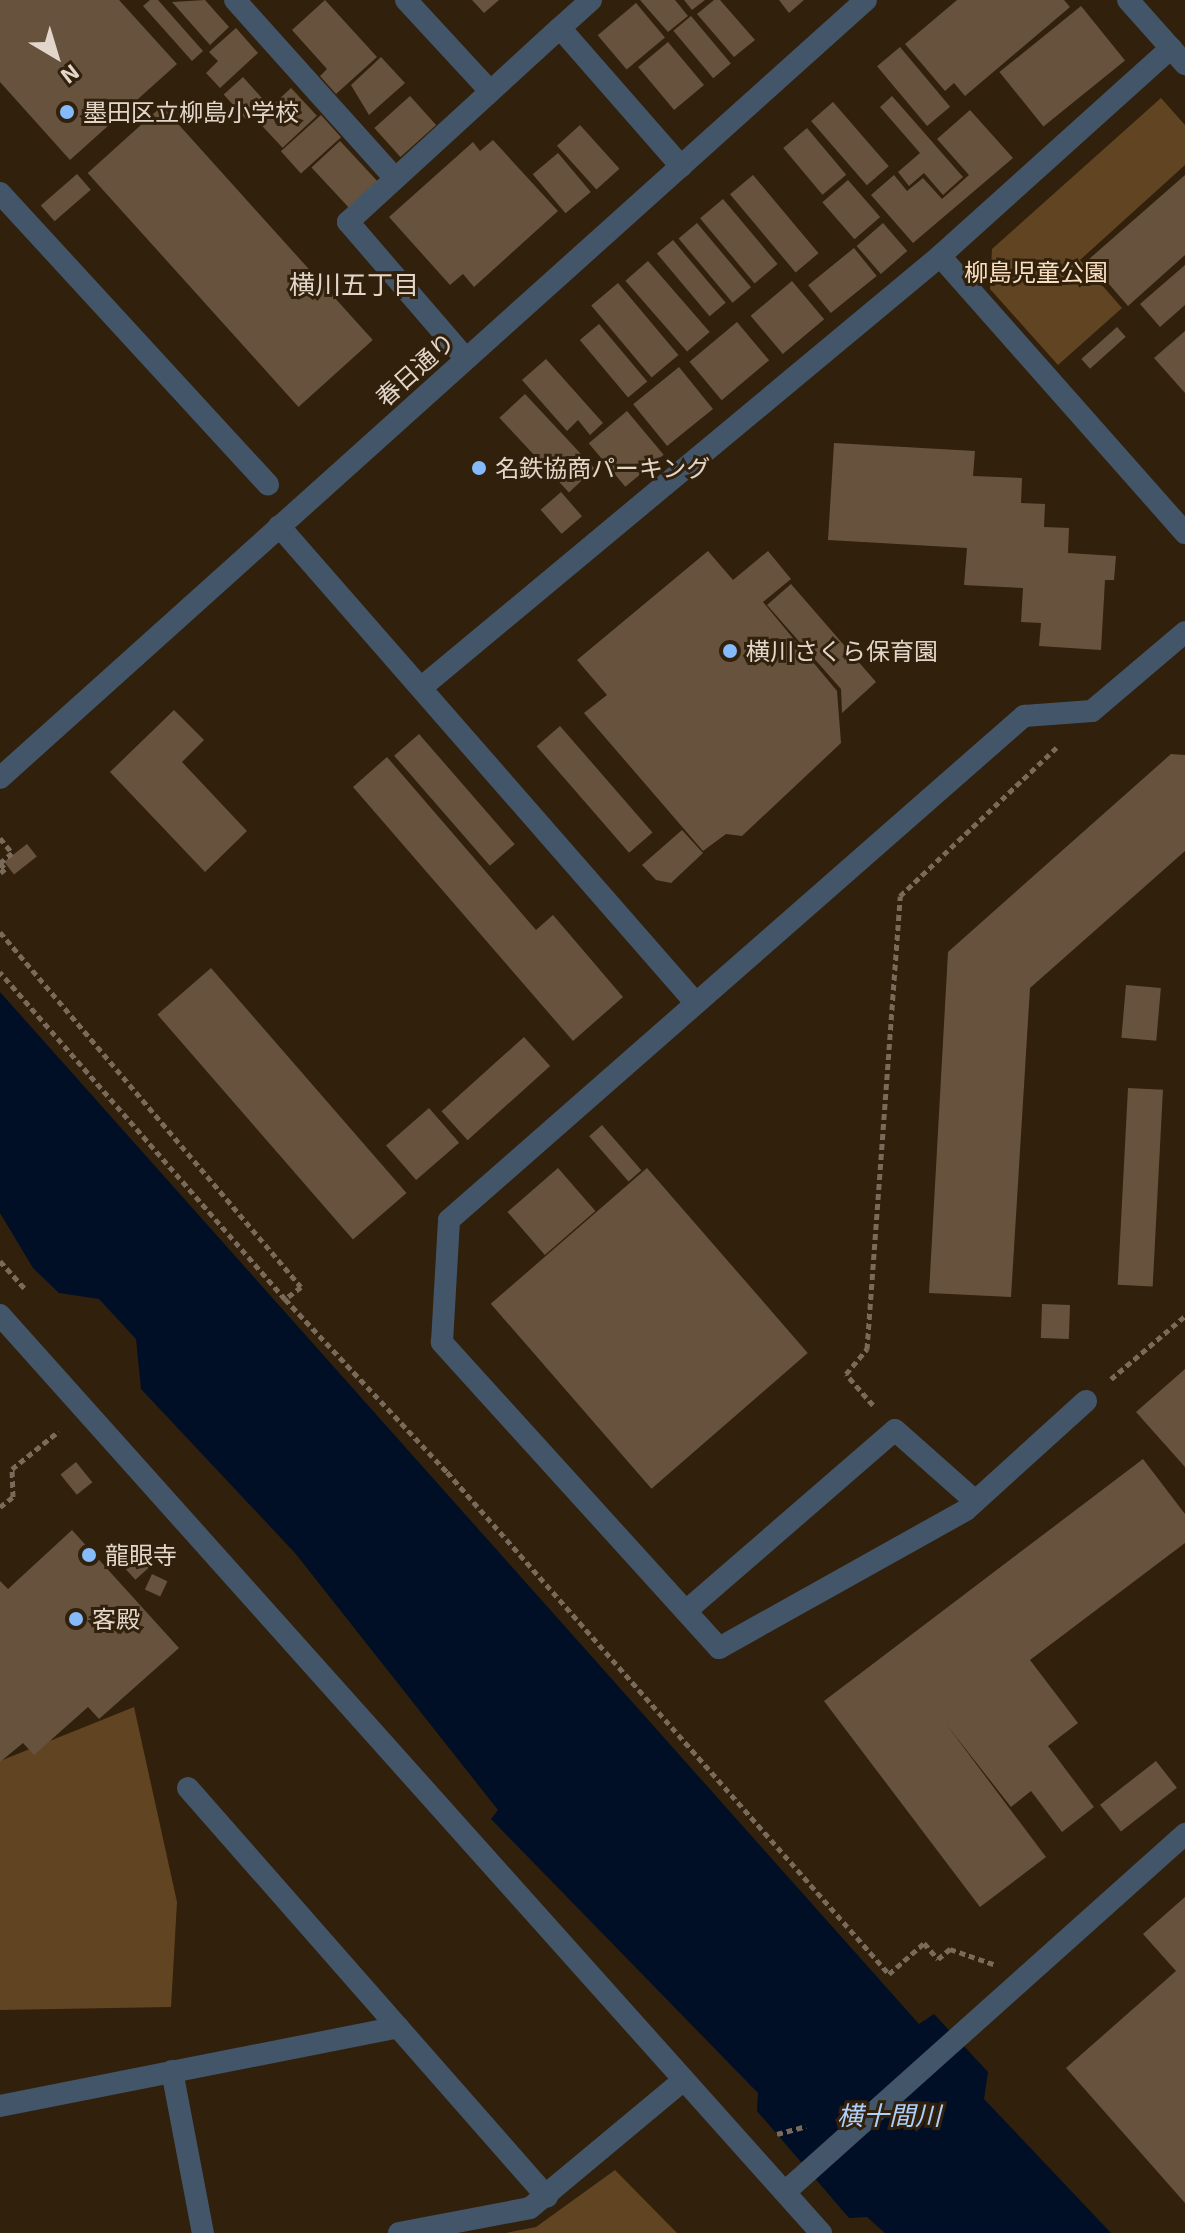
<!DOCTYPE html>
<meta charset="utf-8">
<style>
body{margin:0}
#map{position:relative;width:1185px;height:2233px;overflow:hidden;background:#31200b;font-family:"Exo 2","Noto Sans JP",sans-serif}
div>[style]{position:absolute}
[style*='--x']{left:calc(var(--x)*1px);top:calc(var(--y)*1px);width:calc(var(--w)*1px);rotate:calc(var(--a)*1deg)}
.green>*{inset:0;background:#614422}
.water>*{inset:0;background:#000f26}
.building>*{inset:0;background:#67533d;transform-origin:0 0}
.path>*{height:5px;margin-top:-2.5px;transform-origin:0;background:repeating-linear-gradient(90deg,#796a59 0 6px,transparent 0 10px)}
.service>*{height:22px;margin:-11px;padding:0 11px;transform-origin:11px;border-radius:11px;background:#435569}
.pedestrian>*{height:22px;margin:-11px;padding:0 11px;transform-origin:11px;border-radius:11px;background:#435569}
.minor>*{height:22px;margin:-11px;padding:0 11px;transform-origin:11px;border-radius:11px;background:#435569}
.tertiary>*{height:22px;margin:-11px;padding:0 11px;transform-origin:11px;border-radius:11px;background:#435569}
.dots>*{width:22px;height:22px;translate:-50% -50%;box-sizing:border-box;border:4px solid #31200b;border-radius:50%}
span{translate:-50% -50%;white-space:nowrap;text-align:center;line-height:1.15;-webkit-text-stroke:6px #31200b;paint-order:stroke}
.poi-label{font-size:24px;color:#e2d6ca}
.left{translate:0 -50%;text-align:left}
.park-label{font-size:24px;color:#f9dec1}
.street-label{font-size:24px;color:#e2d6ca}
.neighbourhood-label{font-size:26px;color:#e2d6ca}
.water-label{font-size:26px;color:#add1fc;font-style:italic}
.north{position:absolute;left:16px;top:16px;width:80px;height:80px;-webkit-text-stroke:6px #31200b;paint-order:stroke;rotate:142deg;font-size:22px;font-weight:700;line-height:32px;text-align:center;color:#e2d6ca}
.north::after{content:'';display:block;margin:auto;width:28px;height:36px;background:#e2d6ca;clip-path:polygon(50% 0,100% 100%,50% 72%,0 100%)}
</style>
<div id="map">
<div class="green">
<div style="clip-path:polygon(1161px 98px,1185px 125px,1185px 165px,1080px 260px,1122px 308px,1058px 365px,990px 289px,992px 249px)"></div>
<div style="clip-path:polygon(134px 1707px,177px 1902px,171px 2007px,0 2010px,0 1761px)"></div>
<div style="clip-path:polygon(615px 2170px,677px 2233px,506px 2233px,536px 2227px)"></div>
</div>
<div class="water">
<div style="clip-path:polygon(0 992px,919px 2024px,934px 2014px,988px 2072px,984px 2099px,1111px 2233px,885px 2233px,867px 2217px,849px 2218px,757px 2111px,758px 2093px,491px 1819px,498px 1810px,295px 1553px,141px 1389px,136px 1339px,99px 1299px,59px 1293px,33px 1268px,0 1213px)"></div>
</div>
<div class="building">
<div style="clip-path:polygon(0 0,119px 0,177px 64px,70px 160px,0 82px)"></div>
<div style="clip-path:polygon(150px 0,158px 0,203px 51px,192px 61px,143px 6px)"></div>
<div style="clip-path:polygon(205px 0,229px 27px,210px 45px,172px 2px)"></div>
<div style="clip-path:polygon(325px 0,377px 57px,336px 94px,320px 76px,327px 69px,292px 30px)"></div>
<div style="clip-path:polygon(472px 0,499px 0,484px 13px)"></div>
<div style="clip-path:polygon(640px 0,675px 0,688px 16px,668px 32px)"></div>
<div style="clip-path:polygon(684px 0,705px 0,692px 10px)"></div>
<div style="clip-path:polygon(714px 0,720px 0,755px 40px,734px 57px,697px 14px)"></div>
<div style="clip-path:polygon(779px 0,804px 0,789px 13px)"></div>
<div style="clip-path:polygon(957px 0,1064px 0,1070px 7px,965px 96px,954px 83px,945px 91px,905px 44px)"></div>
<div style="left:636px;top:3px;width:45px;height:50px;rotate:50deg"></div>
<div style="left:1081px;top:6px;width:70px;height:105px;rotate:51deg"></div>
<div style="left:691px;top:16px;width:62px;height:23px;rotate:50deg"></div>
<div style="clip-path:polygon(236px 28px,258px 53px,220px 88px,206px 73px,218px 61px,209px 52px)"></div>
<div style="left:668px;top:42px;width:56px;height:39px;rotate:50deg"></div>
<div style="left:900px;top:47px;width:78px;height:30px;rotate:50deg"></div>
<div style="clip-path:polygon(381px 57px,405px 83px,369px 115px,351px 85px)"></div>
<div style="left:243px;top:77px;width:36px;height:26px;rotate:48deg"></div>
<div style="left:291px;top:88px;width:38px;height:47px;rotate:47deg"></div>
<div style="left:410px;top:96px;width:39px;height:48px;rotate:48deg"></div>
<div style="clip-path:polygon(892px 96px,963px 177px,943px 195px,924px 173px,909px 186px,898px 172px,920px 153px,880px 107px)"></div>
<div style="left:833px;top:102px;width:85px;height:29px;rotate:49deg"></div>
<div style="left:162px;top:106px;width:315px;height:100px;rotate:48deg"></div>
<div style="clip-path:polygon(970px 110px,1013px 158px,913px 243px,871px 195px,894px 175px,907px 191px,923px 178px,942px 199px,969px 175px,937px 139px)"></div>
<div style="left:321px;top:115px;width:30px;height:54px;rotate:48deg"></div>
<div style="left:580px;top:125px;width:59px;height:31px;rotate:48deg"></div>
<div style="left:807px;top:128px;width:61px;height:31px;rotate:50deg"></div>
<div style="clip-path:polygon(493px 140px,558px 211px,474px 287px,463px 274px,450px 285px,389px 217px,473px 142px,480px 151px)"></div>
<div style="left:340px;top:141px;width:56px;height:39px;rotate:47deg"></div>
<div style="left:558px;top:153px;width:51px;height:33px;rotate:50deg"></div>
<div style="left:77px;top:174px;width:21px;height:48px;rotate:49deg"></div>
<div style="left:753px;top:175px;width:102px;height:30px;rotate:50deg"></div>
<div style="clip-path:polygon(1185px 175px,1185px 255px,1128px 306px,1088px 260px)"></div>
<div style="left:848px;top:180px;width:49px;height:34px;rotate:49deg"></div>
<div style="left:723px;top:199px;width:85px;height:30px;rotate:50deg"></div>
<div style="left:697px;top:223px;width:84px;height:24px;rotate:50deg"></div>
<div style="left:883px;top:223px;width:37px;height:35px;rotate:49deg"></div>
<div style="left:673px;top:240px;width:82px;height:21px;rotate:50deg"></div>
<div style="left:854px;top:248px;width:36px;height:59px;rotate:51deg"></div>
<div style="left:648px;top:261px;width:94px;height:30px;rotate:49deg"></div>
<div style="clip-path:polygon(1185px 265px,1185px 305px,1160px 327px,1140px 304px)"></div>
<div style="left:792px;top:281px;width:50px;height:54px;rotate:50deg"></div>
<div style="left:618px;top:283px;width:94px;height:35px;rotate:50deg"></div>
<div style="left:737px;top:322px;width:50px;height:62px;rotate:50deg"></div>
<div style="left:599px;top:324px;width:75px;height:25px;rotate:50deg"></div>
<div style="left:1117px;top:327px;width:13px;height:48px;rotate:48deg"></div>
<div style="clip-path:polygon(1185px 331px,1185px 393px,1154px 358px)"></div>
<div style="clip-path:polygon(546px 359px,603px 423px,590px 435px,578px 420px,567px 431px,522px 380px)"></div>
<div style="left:679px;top:367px;width:54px;height:59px;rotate:51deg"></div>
<div style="left:525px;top:394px;width:102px;height:35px;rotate:47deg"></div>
<div style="left:627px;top:411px;width:57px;height:50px;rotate:50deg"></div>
<div style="clip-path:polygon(834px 443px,975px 451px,973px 476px,1022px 478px,1021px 503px,1045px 504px,1044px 527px,1069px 528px,1068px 553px,1116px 556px,1114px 580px,1105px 580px,1101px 650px,1039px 646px,1041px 623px,1021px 622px,1023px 588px,964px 585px,967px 548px,828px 540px)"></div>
<div style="left:561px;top:492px;width:32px;height:27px;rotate:49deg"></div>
<div style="clip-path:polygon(708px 551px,733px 580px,768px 551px,791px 579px,763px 602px,837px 691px,841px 743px,742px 836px,726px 834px,703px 851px,584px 713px,607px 695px,577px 660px)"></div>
<div style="clip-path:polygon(791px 584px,876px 682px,842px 713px,841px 689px,767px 605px)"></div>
<div style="clip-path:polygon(174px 710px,204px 740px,182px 762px,247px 831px,205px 872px,110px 772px)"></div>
<div style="left:560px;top:726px;width:141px;height:31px;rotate:49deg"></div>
<div style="left:419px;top:734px;width:146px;height:33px;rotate:49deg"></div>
<div style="clip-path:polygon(1171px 754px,1185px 755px,1185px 851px,1030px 988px,1011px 1297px,929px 1293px,948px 952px)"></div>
<div style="clip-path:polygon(387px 757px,536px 930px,553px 915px,623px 997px,573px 1041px,353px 787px)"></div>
<div style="clip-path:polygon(682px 830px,703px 853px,671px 883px,656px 880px,642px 865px)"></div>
<div style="left:27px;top:844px;width:16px;height:29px;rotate:52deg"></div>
<div style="left:211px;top:968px;width:298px;height:71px;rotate:49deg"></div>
<div style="left:1126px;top:985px;width:35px;height:53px;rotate:5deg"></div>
<div style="left:524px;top:1037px;width:39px;height:111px;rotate:48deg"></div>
<div style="left:1128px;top:1088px;width:35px;height:197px;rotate:3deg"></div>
<div style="left:429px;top:1108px;width:46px;height:57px;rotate:49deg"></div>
<div style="left:602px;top:1125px;width:60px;height:17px;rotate:49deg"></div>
<div style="left:558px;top:1168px;width:57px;height:67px;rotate:49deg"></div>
<div style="left:647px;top:1168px;width:245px;height:207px;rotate:49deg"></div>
<div style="left:1042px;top:1304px;width:28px;height:34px;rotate:2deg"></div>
<div style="clip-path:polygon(1185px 1369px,1185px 1467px,1136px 1412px)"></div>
<div style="clip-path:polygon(1143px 1459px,1185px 1514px,1185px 1543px,1030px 1660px,1078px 1723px,1048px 1746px,1094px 1807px,1062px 1832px,1031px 1791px,1011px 1807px,946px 1724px,1046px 1857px,980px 1907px,824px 1701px)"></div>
<div style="left:76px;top:1462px;width:26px;height:20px;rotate:51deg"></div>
<div style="clip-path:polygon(72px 1530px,179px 1648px,99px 1719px,88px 1707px,34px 1755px,23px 1743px,0 1762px,0 1581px,8px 1589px)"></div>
<div style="left:130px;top:1547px;width:28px;height:18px;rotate:48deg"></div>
<div style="left:152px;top:1574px;width:17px;height:17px;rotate:25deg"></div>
<div style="left:1156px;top:1761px;width:34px;height:71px;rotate:52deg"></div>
<div style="clip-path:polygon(1185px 1897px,1185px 2203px,1066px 2068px,1176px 1971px,1143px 1934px)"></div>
</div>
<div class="path">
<div style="--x:0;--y:838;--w:19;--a:51"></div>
<div style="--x:12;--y:853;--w:16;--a:140"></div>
<div style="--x:0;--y:863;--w:8;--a:50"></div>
<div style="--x:5;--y:869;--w:6;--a:141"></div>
<div style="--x:0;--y:932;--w:465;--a:49.7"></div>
<div style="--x:301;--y:1287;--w:20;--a:143"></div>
<div style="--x:285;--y:1299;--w:434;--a:-131.1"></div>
<div style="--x:0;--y:1261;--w:39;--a:48"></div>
<div style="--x:285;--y:1299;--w:237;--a:46.9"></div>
<div style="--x:447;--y:1472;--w:669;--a:48.64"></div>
<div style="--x:889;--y:1974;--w:47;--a:-41.5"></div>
<div style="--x:924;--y:1943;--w:21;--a:49"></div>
<div style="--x:938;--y:1959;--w:16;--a:-40"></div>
<div style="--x:950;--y:1949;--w:46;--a:19.2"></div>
<div style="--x:1111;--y:1379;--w:97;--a:-40.4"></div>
<div style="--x:873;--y:1405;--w:41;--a:-131.1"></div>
<div style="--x:846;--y:1374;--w:33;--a:-50"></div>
<div style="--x:867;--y:1349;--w:454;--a:-85.8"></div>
<div style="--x:900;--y:896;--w:218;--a:-43.5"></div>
<div style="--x:0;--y:1507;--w:16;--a:-38"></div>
<div style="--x:13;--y:1497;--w:28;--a:-92"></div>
<div style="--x:12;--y:1469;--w:60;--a:-39"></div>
<div style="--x:777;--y:2134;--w:30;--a:-15"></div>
</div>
<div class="service">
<div style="--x:235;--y:0;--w:238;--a:48.1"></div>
<div style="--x:406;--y:0;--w:122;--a:47.3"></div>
<div style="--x:466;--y:359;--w:181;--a:-130.7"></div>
<div style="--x:348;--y:222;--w:287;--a:-42.5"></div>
<div style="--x:1086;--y:1401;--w:162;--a:137.8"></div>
<div style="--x:966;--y:1510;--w:283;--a:150.8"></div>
<div style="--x:719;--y:1648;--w:413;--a:-132.2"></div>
<div style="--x:442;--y:1342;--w:122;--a:-86.7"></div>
<div style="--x:449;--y:1220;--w:765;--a:-41.24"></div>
<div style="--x:1024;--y:716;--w:68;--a:-4.2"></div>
<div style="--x:1092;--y:711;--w:122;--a:-40.3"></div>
<div style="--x:686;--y:1611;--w:276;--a:-40.9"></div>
<div style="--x:895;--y:1430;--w:107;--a:41.6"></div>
</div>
<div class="pedestrian">
<div style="--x:0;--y:193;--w:396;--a:47.4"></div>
</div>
<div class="minor">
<div style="--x:591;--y:0;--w:42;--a:137.9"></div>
<div style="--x:560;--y:28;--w:184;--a:48.8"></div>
<div style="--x:940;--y:256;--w:370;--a:48.5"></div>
<div style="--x:279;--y:526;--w:631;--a:48.86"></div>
<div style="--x:422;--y:687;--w:674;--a:-39.76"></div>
<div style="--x:940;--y:256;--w:311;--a:-42"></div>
<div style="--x:188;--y:1788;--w:544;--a:48.72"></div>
<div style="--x:172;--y:2071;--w:165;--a:79.2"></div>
<div style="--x:0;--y:2106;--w:406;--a:-11.2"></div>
<div style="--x:399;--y:2233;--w:133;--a:-10.8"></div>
<div style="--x:530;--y:2208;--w:197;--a:-39.8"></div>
</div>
<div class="tertiary">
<div style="--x:1128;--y:0;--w:86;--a:48.3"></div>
<div style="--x:0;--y:778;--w:1164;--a:-41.94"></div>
<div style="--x:0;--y:1315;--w:1232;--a:48.19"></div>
<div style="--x:785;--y:2192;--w:537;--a:-41.83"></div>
</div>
<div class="dots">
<div style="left:67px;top:112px;background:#85bbfb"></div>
<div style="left:479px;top:468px;background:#85bbfb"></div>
<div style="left:730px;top:651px;background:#85bbfb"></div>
<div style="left:89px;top:1555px;background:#85bbfb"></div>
<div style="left:76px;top:1619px;background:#85bbfb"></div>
</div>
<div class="poi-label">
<span class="left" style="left:83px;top:112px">墨田区立柳島小学校</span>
<span class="left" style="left:495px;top:468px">名鉄協商パーキング</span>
<span class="left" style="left:746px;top:651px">横川さくら保育園</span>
<span class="left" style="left:105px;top:1555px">龍眼寺</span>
<span class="left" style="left:92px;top:1619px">客殿</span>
</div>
<div class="park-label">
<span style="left:1036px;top:272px">柳島児童公園</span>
</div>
<div class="street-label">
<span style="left:415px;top:369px;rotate:-42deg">春日通り</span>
</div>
<div class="neighbourhood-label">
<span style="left:354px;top:284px">横川五丁目</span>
</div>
<div class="water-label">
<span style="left:889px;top:2115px">横十間川</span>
</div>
<div class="north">N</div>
</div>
